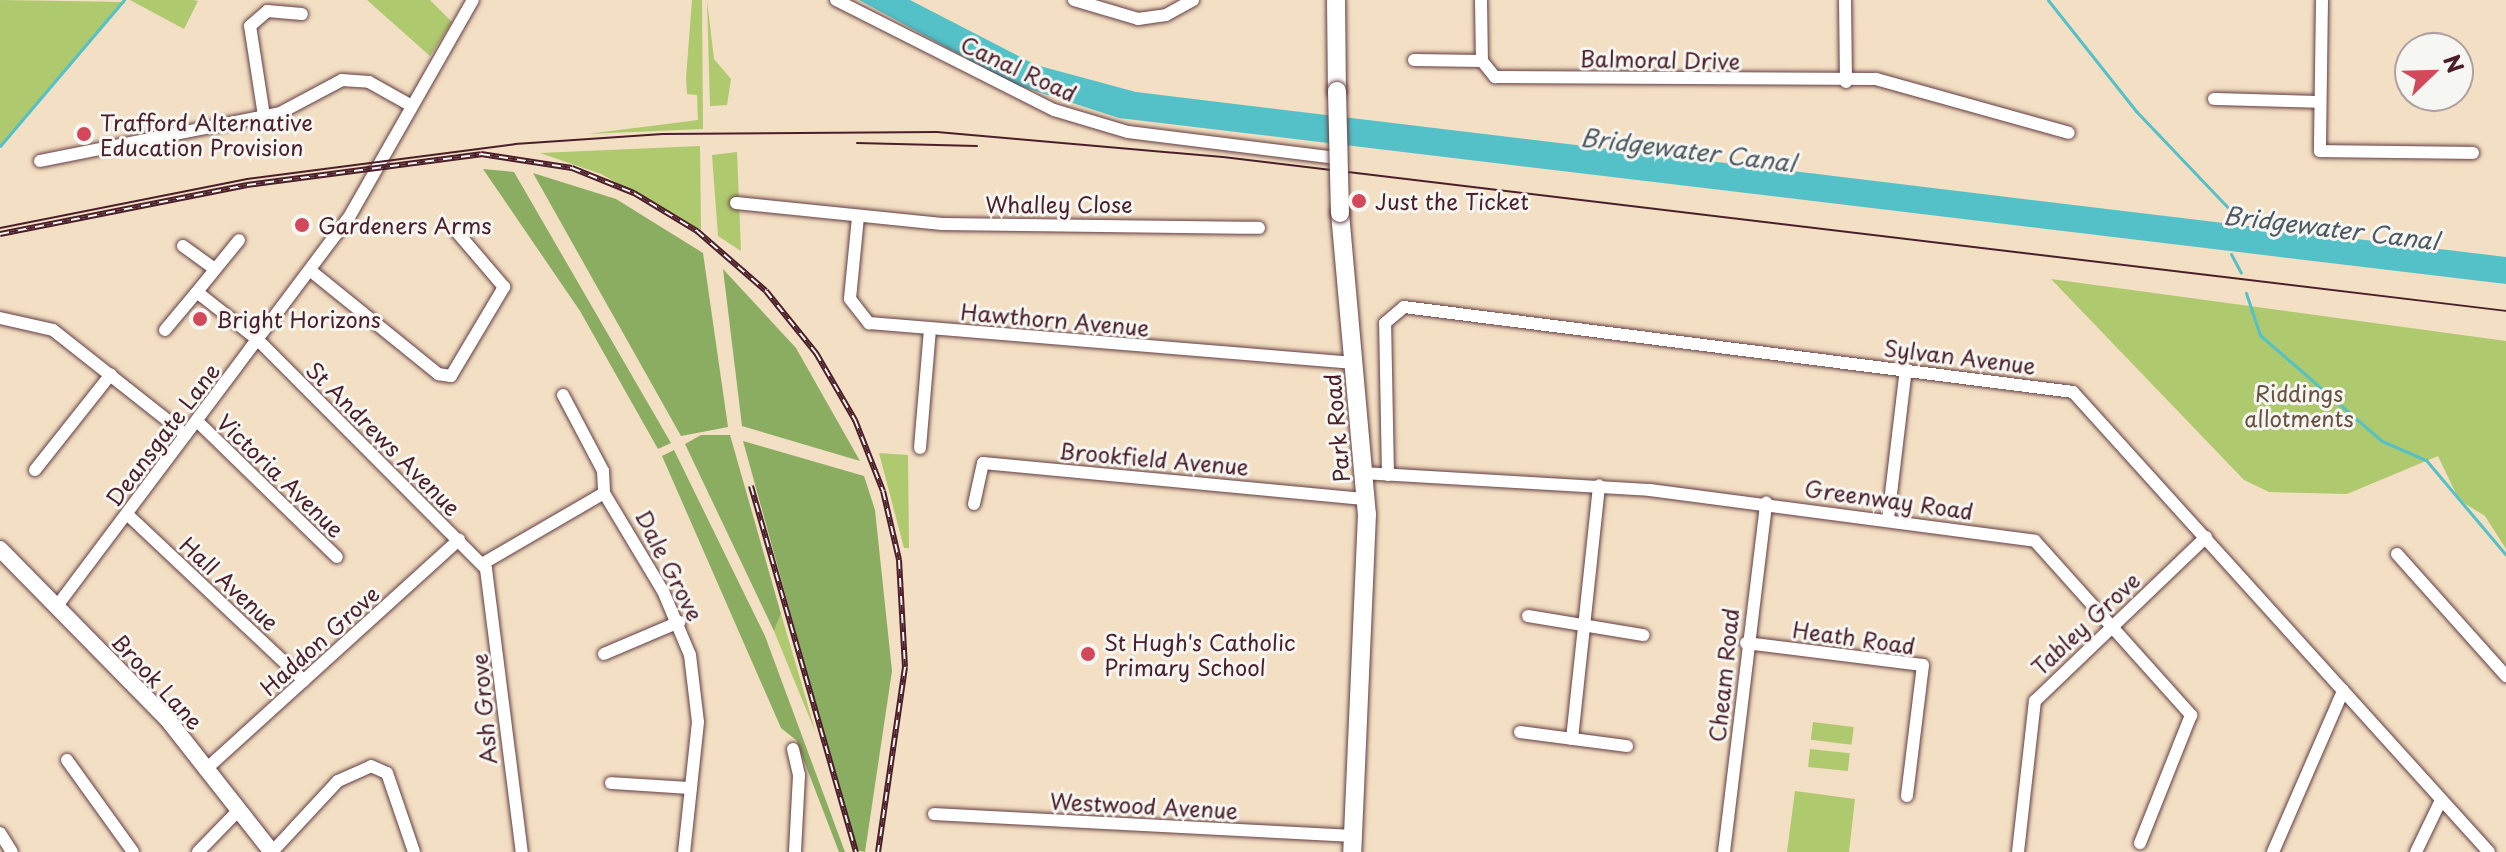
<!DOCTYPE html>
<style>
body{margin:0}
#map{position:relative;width:2506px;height:852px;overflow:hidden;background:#f3dfc3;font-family:"Playpen Sans",sans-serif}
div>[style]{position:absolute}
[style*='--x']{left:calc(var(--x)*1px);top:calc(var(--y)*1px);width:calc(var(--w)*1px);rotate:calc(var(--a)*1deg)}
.green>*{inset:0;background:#afc96f;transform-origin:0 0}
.forest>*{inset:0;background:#8bad62}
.water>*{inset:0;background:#53c1c7}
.stream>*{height:3px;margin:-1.5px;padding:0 1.5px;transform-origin:1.5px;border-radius:1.5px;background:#53c1c7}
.roads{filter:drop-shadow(0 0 2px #633c42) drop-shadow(0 0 2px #633c42)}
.minor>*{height:12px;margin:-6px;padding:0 6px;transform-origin:6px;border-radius:6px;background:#fff}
.tertiary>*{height:16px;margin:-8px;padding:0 8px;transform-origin:8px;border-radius:8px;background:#fff}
.secondary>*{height:18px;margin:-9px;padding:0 9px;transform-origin:9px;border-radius:9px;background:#fff}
.tram>*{height:2px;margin:-1px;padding:0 1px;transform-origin:1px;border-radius:1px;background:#4a1f2b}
.rail>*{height:6px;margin-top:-3px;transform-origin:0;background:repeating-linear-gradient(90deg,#f6f6f2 0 9px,#4a1f2b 0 18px);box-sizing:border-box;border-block:2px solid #4a1f2b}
.bridges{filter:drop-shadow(0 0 2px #633c42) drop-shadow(0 0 2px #633c42)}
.secondary-bridge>*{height:18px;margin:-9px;padding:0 9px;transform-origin:9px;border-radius:9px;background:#fff}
.dots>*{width:22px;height:22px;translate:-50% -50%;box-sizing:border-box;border:4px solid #f6f6f2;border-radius:50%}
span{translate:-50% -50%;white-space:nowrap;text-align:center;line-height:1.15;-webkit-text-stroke:6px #f6f6f2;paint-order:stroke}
.street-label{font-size:22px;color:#4a1f2b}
.poi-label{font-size:22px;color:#4a1f2b}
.left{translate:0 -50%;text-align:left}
.park-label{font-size:22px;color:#68523f}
.water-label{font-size:24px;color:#4d5862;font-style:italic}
.north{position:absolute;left:2394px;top:32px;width:80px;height:80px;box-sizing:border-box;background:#f6f6f2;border:2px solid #b1a0a2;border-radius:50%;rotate:67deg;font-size:22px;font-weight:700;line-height:32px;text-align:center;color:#4a1f2b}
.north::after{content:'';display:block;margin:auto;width:28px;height:36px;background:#d1495b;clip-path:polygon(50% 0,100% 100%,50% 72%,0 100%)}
</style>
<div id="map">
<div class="green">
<div style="clip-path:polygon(0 0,125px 2px,0 148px)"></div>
<div style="clip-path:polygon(130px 0,193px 0,198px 1px,184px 29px)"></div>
<div style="clip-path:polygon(367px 0,430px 0,452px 22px,430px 56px)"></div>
<div style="clip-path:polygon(692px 0,702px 0,703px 129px,587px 134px,698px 120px,697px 95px,687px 94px,686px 78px)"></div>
<div style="clip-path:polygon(707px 0,714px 59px,731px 79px,727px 105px,710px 106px)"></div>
<div style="clip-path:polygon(700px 146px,701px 230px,601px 174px,540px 153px)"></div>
<div style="clip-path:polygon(737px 152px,741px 251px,718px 236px,712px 155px)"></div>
<div style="clip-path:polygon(2051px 279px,2506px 341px,2506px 549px,2485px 516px,2459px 500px,2438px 456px,2347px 494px,2269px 492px,2244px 480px)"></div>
<div style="clip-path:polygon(879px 453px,908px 455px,909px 548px,904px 548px)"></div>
<div style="clip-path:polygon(781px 614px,806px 699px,815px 731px,774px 631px)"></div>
<div style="left:1813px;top:722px;width:41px;height:18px;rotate:7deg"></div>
<div style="left:1810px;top:749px;width:40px;height:18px;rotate:6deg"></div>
<div style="clip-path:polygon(1795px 791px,1855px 799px,1849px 852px,1787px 852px)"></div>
</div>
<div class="forest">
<div style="clip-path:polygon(483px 169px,514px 172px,671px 443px,658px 449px,580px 311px)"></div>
<div style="clip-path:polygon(533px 173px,616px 199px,703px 253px,728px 427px,681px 436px)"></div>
<div style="clip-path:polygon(723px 269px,796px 348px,860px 461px,742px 426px)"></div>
<div style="clip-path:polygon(701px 435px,730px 435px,781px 614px,774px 631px,685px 444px)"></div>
<div style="clip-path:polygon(743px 441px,864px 476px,875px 510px,892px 671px,865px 852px,856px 850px)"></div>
<div style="clip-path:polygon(674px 450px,765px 636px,845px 852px,839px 852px,796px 740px,781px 728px,662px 456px)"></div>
</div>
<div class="water">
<div style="clip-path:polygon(859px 0,910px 0,1036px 65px,1136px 92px,2506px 257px,2506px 284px,1119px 118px,1014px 84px)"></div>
</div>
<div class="stream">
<div style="--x:2048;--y:0;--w:142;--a:51.6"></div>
<div style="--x:2136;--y:111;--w:146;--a:46.4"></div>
<div style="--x:0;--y:146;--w:192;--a:-49.7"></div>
<div style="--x:2231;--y:254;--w:21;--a:62"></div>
<div style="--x:2246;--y:293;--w:44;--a:71.6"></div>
<div style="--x:2260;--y:335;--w:162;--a:41"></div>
<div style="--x:2382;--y:441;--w:48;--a:23.4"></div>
<div style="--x:2426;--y:460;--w:124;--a:49.9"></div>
</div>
<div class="roads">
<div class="minor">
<div style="--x:836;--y:0;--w:244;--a:26.8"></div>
<div style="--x:1054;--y:110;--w:77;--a:16.6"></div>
<div style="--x:1128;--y:132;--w:212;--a:7.1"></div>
<div style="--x:1074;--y:0;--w:67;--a:16.5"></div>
<div style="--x:1138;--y:19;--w:28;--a:-8"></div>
<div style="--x:1166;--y:15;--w:31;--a:-29"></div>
<div style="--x:1481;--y:0;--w:61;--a:89.1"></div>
<div style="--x:1482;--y:61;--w:21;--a:51"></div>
<div style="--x:1495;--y:77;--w:381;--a:0.3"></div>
<div style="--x:1876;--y:79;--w:200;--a:15.6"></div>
<div style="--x:1845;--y:0;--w:82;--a:89.3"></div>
<div style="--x:2322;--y:0;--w:151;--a:90.8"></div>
<div style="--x:2320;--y:151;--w:153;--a:0.7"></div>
<div style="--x:1414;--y:60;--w:68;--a:0.8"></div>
<div style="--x:2214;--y:99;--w:106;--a:1.6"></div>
<div style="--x:264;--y:116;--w:91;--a:-98.8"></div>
<div style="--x:250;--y:26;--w:23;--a:-41"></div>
<div style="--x:267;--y:11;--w:35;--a:5"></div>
<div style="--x:40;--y:161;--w:245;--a:-11.3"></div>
<div style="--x:280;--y:113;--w:70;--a:-28"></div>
<div style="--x:342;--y:80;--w:27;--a:4"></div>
<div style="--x:369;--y:82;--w:47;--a:29.3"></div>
<div style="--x:736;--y:203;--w:207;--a:5.8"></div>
<div style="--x:942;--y:224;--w:317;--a:0.7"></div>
<div style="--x:858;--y:217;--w:82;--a:95.6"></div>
<div style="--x:850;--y:299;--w:31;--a:52"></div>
<div style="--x:869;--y:323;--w:487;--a:4.7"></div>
<div style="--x:183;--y:246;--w:39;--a:36"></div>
<div style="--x:311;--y:271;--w:164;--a:39"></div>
<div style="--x:438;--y:374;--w:13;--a:9"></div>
<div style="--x:451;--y:376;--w:104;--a:-59.2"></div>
<div style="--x:504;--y:287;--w:72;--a:-130.5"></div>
<div style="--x:196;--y:293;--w:68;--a:-50.9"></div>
<div style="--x:0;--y:318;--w:54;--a:12.8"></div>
<div style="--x:53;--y:330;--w:169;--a:38.3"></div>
<div style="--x:165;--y:330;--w:48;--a:-50"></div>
<div style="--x:196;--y:293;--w:7;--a:27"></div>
<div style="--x:202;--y:296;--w:71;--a:38.2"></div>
<div style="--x:258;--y:340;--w:323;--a:45.1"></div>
<div style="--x:486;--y:569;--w:285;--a:82.8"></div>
<div style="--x:563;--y:395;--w:86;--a:62.2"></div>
<div style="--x:603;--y:471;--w:22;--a:87"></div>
<div style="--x:197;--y:421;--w:195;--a:44.2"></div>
<div style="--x:920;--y:448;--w:119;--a:-85.2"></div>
<div style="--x:35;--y:470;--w:122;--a:-51.6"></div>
<div style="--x:1364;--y:473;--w:287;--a:3.4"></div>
<div style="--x:1650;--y:490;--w:388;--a:7.5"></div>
<div style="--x:2035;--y:541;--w:234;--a:48.1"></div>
<div style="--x:2191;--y:715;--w:138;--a:111.7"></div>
<div style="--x:1388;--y:475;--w:152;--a:-91.1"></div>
<div style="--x:1385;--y:323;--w:25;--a:-40"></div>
<div style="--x:1404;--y:307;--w:674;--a:7.24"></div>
<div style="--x:2073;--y:392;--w:620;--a:47.88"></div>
<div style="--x:604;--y:493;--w:114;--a:59"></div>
<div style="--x:663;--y:591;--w:69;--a:67.1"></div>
<div style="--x:690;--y:655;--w:67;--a:83.2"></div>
<div style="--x:698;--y:722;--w:131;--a:96.1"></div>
<div style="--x:974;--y:504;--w:42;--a:-77.6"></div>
<div style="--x:983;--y:463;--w:385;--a:5.4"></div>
<div style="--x:127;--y:514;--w:243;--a:43.3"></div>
<div style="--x:1888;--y:519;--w:151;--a:-83.2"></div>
<div style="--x:2397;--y:554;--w:164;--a:48.2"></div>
<div style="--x:482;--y:564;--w:141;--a:-30.2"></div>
<div style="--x:57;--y:606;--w:484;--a:-53.1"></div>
<div style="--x:348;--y:219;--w:252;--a:-60.3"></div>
<div style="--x:1528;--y:616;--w:117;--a:9.4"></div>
<div style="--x:1746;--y:643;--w:178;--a:7.1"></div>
<div style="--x:1923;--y:665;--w:132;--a:97"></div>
<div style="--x:604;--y:654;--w:82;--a:-23.1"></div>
<div style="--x:1520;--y:732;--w:108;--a:7.5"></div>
<div style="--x:1572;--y:739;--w:255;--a:-83.9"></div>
<div style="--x:793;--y:749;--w:27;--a:77"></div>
<div style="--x:799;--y:775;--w:77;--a:93"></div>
<div style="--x:67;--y:760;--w:113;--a:54.3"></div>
<div style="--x:205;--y:770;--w:343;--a:-42.2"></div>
<div style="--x:611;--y:783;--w:80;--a:3.6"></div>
<div style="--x:934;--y:814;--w:419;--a:3"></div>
<div style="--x:0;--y:833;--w:22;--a:58"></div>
<div style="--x:198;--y:852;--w:53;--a:-45.8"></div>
<div style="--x:272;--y:852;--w:97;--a:-47.1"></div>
<div style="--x:338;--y:781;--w:36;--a:-24"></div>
<div style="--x:371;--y:766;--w:17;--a:24"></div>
<div style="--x:387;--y:773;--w:83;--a:71.1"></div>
<div style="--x:1724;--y:852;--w:352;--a:-83.1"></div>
<div style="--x:2018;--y:852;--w:152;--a:-83.6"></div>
<div style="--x:2035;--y:701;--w:237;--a:-43.8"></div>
<div style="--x:2273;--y:852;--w:176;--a:-66.5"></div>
<div style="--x:2416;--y:852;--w:58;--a:-64.3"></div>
</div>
<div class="tertiary">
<div style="--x:0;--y:549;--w:240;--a:45.5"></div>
<div style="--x:168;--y:720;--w:168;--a:51.8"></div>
</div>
<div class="secondary">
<div style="--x:1336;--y:0;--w:91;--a:89.4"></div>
<div style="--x:1340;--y:213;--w:302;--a:84.9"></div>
<div style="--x:1367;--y:514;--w:338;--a:92.5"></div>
</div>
</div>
<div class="tram">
<div style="--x:857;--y:143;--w:120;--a:1.4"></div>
<div style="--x:0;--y:228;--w:252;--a:-11.2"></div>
<div style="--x:247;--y:179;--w:270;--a:-7.4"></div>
<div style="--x:515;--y:144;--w:148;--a:-3.9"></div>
<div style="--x:663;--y:134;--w:274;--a:-0.4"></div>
<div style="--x:937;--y:132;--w:287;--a:5"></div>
<div style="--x:1223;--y:157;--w:1292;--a:6.84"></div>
</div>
<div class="rail">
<div style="--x:0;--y:234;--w:252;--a:-11.2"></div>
<div style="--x:247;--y:185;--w:236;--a:-7.5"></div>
<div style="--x:481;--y:154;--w:92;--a:8.7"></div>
<div style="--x:572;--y:168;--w:67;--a:22"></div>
<div style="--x:634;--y:193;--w:74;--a:31.1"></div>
<div style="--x:697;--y:231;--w:91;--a:41"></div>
<div style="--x:766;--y:291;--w:80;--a:51.1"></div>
<div style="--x:816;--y:353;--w:78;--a:59.8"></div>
<div style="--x:855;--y:420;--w:76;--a:68.5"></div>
<div style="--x:883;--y:491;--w:71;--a:76.9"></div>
<div style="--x:899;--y:560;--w:107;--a:86.8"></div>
<div style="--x:905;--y:667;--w:187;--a:98.3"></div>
<div style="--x:751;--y:486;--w:381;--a:74"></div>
</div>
<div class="bridges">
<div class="secondary-bridge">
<div style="--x:1337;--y:91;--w:122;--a:88.6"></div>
</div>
</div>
<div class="dots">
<div style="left:84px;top:134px;background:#d1495b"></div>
<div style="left:1359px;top:201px;background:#d1495b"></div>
<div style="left:302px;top:225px;background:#d1495b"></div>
<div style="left:200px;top:319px;background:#d1495b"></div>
<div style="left:1088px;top:654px;background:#d1495b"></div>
</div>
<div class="street-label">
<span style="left:1660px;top:59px;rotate:1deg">Balmoral Drive</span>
<span style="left:1019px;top:68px;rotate:25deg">Canal Road</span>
<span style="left:1059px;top:204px">Whalley Close</span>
<span style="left:1055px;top:319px;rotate:5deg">Hawthorn Avenue</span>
<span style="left:1960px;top:356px;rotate:7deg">Sylvan Avenue</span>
<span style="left:1336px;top:428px;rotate:-95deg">Park Road</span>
<span style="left:162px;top:434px;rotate:-53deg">Deansgate Lane</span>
<span style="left:384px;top:438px;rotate:45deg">St Andrews Avenue</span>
<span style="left:1154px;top:458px;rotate:5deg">Brookfield Avenue</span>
<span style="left:281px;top:475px;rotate:44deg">Victoria Avenue</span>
<span style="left:1889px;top:499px;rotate:8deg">Greenway Road</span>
<span style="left:670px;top:565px;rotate:63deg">Dale Grove</span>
<span style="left:230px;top:583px;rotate:43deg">Hall Avenue</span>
<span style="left:2085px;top:623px;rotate:-43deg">Tabley Grove</span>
<span style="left:1854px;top:637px;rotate:8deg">Heath Road</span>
<span style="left:319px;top:640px;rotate:-42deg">Haddon Grove</span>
<span style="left:1723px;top:675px;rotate:-84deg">Cheam Road</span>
<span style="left:158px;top:681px;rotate:47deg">Brook Lane</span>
<span style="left:483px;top:709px;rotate:-95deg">Ash Grove</span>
<span style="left:1144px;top:805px;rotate:3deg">Westwood Avenue</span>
</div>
<div class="poi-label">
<span class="left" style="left:100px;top:134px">Trafford Alternative<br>Education Provision</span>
<span class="left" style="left:1375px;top:201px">Just the Ticket</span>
<span class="left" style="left:318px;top:225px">Gardeners Arms</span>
<span class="left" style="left:216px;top:319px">Bright Horizons</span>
<span class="left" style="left:1104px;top:654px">St Hugh's Catholic<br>Primary School</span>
</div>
<div class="park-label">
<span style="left:2299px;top:405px">Riddings<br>allotments</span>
</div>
<div class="water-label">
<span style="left:1688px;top:150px;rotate:7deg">Bridgewater Canal</span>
<span style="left:2331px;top:228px;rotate:7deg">Bridgewater Canal</span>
</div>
<div class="north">N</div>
</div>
